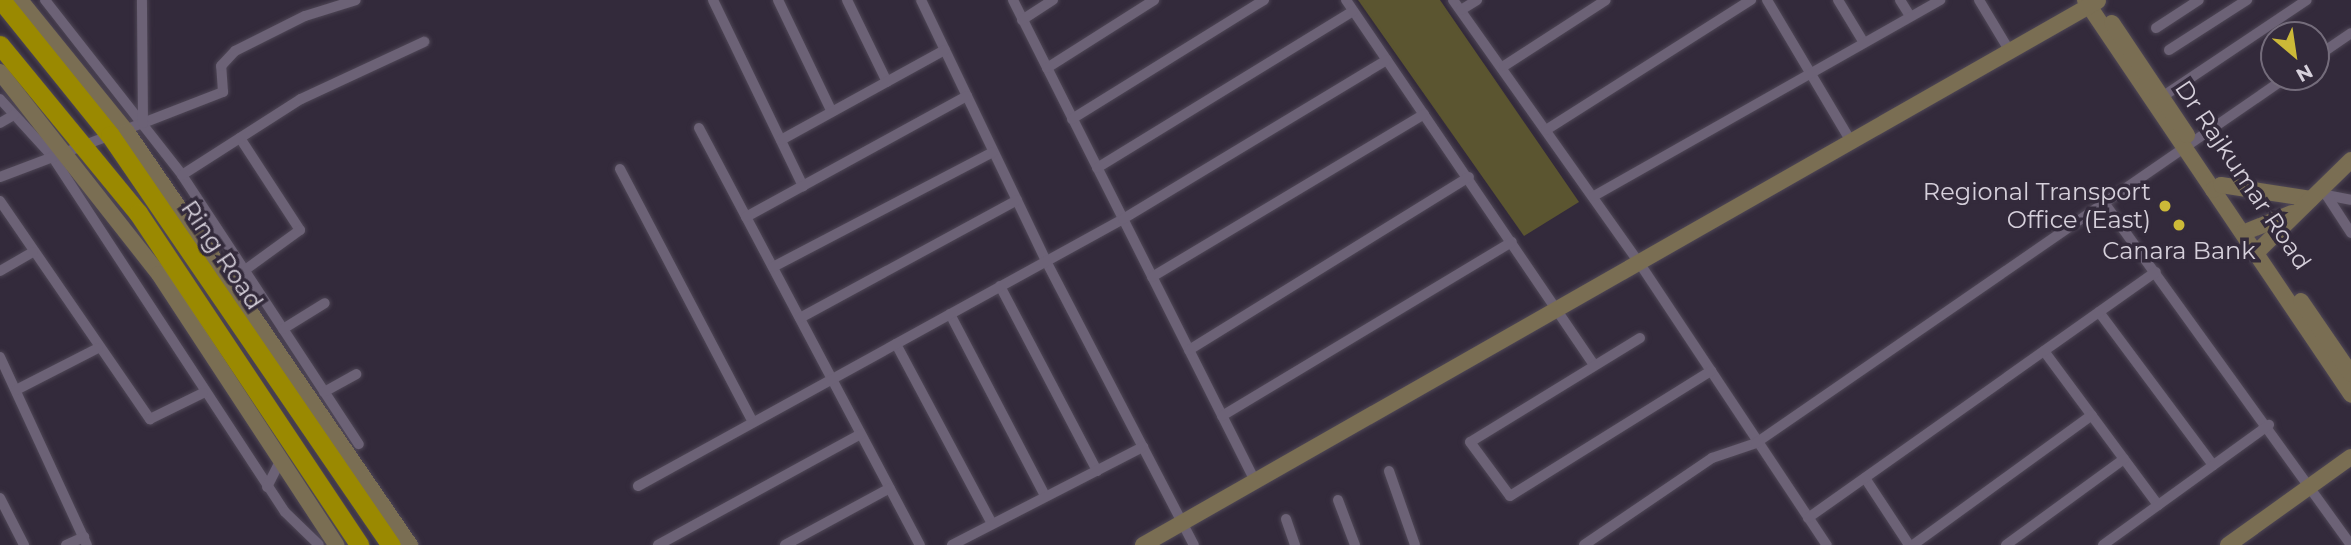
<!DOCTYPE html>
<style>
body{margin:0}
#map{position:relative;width:2351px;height:545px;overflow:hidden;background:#332a3b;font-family:Montserrat,sans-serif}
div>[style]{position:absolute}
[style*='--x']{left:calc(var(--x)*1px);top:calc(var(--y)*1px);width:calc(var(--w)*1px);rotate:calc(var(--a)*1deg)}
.green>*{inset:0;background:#5b5530}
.roads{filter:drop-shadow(0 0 2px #4f4756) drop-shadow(0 0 2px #4f4756)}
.street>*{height:10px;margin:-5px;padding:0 5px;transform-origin:5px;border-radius:5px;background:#6c6276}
.secondary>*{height:16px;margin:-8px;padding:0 8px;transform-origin:8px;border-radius:8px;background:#7a6e53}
.highway>*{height:19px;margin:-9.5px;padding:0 9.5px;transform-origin:9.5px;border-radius:9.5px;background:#9a8901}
.dots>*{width:19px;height:19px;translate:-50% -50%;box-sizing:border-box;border:4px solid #332a3b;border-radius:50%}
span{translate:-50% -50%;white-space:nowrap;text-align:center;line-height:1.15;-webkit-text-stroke:7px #332a3b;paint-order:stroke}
.street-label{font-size:24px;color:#d6d0db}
.poi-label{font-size:24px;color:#d6d0db}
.right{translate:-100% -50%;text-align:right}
.north{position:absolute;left:2260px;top:21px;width:70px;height:70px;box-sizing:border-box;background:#332a3b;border:2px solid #746c7b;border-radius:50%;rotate:151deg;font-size:19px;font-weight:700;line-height:28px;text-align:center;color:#d6d0db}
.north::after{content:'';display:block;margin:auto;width:24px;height:32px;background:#ccb938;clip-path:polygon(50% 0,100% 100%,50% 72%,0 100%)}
</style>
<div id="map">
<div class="green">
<div style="clip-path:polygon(1358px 0,1440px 0,1579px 202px,1524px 236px)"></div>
</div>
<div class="roads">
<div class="street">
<div style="--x:45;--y:0;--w:222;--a:51.9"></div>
<div style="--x:182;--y:175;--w:322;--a:56.7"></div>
<div style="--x:713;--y:0;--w:207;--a:64.2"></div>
<div style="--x:778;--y:0;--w:124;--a:64.3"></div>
<div style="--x:847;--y:0;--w:91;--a:64"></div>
<div style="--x:921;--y:0;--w:289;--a:64.4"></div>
<div style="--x:1046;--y:261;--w:320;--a:62.5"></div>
<div style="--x:1013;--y:0;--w:541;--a:63.29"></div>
<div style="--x:1346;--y:0;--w:439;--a:55.8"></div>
<div style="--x:1453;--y:0;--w:320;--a:54.7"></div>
<div style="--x:1638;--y:261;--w:341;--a:56.4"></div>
<div style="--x:1767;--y:0;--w:163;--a:59.3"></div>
<div style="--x:1838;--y:0;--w:50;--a:58.8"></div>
<div style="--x:1900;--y:0;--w:19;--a:58"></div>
<div style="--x:1979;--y:0;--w:58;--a:59"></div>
<div style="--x:1461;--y:10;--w:19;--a:-32"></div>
<div style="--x:1022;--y:20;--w:37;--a:-33"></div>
<div style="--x:2156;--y:28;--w:51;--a:-33.1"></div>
<div style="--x:2169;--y:50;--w:93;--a:-32.7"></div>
<div style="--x:2316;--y:57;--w:42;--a:-34.4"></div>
<div style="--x:1504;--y:66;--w:121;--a:-32.9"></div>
<div style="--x:1047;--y:68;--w:127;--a:-32.4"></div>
<div style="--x:2162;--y:97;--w:174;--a:-33.8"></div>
<div style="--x:0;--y:99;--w:77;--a:47.6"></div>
<div style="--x:52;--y:156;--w:425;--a:56.8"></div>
<div style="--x:285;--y:512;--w:47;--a:44.1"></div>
<div style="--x:1072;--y:119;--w:226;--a:-31.8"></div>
<div style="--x:0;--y:123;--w:16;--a:-30"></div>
<div style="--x:143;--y:123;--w:86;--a:-21.2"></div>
<div style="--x:223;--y:92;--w:26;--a:-94"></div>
<div style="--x:221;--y:66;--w:21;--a:-47"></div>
<div style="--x:235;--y:51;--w:78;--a:-26.6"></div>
<div style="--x:305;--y:16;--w:53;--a:-17.4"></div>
<div style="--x:699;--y:128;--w:472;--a:62.1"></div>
<div style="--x:1546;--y:130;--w:243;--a:-32.4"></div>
<div style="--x:240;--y:138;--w:110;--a:56.9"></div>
<div style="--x:300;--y:230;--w:68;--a:144"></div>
<div style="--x:781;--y:140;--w:187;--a:-28.8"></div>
<div style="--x:1097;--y:168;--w:300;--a:-31.5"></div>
<div style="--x:620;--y:169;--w:286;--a:62.3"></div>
<div style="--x:182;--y:175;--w:141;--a:-32.6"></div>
<div style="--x:301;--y:99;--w:136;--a:-24.9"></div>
<div style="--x:0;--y:177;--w:153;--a:-20.7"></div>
<div style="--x:143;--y:123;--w:123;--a:-90.5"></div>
<div style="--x:2326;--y:195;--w:25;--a:11"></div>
<div style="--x:1594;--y:196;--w:398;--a:-29.5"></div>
<div style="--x:2327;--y:196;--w:44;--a:57"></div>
<div style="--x:0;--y:201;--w:265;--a:55.5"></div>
<div style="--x:150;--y:419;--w:59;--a:-26.1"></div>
<div style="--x:2105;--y:204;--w:420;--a:54.2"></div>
<div style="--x:746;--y:217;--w:252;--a:-28.7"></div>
<div style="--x:773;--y:267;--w:248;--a:-27.6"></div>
<div style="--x:0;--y:271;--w:38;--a:-30"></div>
<div style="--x:1152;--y:277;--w:317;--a:-30.9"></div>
<div style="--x:1000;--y:286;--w:209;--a:62.3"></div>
<div style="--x:2099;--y:312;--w:191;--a:53.3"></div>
<div style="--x:950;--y:314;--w:205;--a:62.4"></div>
<div style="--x:800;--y:318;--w:247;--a:-28.5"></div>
<div style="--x:283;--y:329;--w:49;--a:-31.8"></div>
<div style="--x:1640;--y:338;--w:199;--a:148.5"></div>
<div style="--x:1470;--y:442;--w:67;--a:53.5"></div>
<div style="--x:1510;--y:496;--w:237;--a:-31.9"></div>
<div style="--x:896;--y:344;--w:204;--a:61.9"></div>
<div style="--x:1189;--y:350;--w:329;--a:-31.7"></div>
<div style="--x:2044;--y:351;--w:192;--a:53.5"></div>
<div style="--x:0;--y:357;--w:207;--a:65.2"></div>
<div style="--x:16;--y:390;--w:92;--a:-27.1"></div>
<div style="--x:324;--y:392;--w:37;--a:-29"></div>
<div style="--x:1222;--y:416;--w:338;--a:-31"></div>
<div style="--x:1389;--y:471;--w:78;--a:70.6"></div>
<div style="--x:1865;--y:478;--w:80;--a:56.7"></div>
<div style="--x:638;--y:486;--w:554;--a:-28.83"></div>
<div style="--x:1123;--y:219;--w:308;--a:-31.1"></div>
<div style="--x:267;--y:487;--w:28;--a:-63"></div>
<div style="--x:0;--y:498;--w:53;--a:62.9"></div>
<div style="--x:1338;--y:500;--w:48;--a:69.3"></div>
<div style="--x:1808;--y:518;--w:426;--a:-35.3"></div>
<div style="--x:1286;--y:519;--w:28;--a:71"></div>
<div style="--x:66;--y:545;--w:20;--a:-24"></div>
<div style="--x:658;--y:545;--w:231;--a:-28.7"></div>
<div style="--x:785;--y:545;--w:119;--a:-28.5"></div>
<div style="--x:952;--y:545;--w:215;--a:-27.2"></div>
<div style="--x:1584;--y:545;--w:155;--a:-34.2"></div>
<div style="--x:1712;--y:458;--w:46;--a:-18.8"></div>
<div style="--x:1756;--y:443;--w:645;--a:-34.58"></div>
<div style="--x:1913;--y:545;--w:221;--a:-36"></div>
<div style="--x:2006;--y:545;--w:146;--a:-36.1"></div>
<div style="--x:2103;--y:545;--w:205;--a:-35.9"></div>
</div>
<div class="secondary">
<div style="--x:20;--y:0;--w:170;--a:51"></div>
<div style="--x:127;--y:132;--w:501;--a:55.58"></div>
<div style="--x:2085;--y:0;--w:476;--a:56"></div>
<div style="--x:2112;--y:23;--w:135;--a:56.2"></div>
<div style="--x:0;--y:72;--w:257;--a:51.8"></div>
<div style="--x:159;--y:274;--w:324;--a:56.8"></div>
<div style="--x:2213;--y:190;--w:9;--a:-32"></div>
<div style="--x:2221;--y:185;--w:91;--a:8.8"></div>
<div style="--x:2243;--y:233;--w:53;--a:-22.2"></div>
<div style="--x:2256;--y:253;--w:133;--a:-44.4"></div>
<div style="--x:2301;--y:301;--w:88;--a:55.6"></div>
<div style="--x:1143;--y:545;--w:1099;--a:-29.67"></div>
<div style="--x:2228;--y:545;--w:151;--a:-35.6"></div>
</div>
<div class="highway">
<div style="--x:1;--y:0;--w:174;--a:51.1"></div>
<div style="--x:110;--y:135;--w:497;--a:55.6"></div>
<div style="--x:0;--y:45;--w:217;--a:50.6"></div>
<div style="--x:138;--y:213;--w:399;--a:56.3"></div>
</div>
</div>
<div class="dots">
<div style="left:2165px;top:206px;background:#ccb938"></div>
<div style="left:2179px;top:225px;background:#ccb938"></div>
</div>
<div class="street-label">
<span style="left:2243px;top:175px;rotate:56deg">Dr Rajkumar Road</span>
<span style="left:222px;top:255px;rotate:56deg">Ring Road</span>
</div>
<div class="poi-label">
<span class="right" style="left:2151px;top:206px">Regional Transport<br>Office (East)</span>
<span style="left:2179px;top:251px">Canara Bank</span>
</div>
<div class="north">N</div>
</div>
